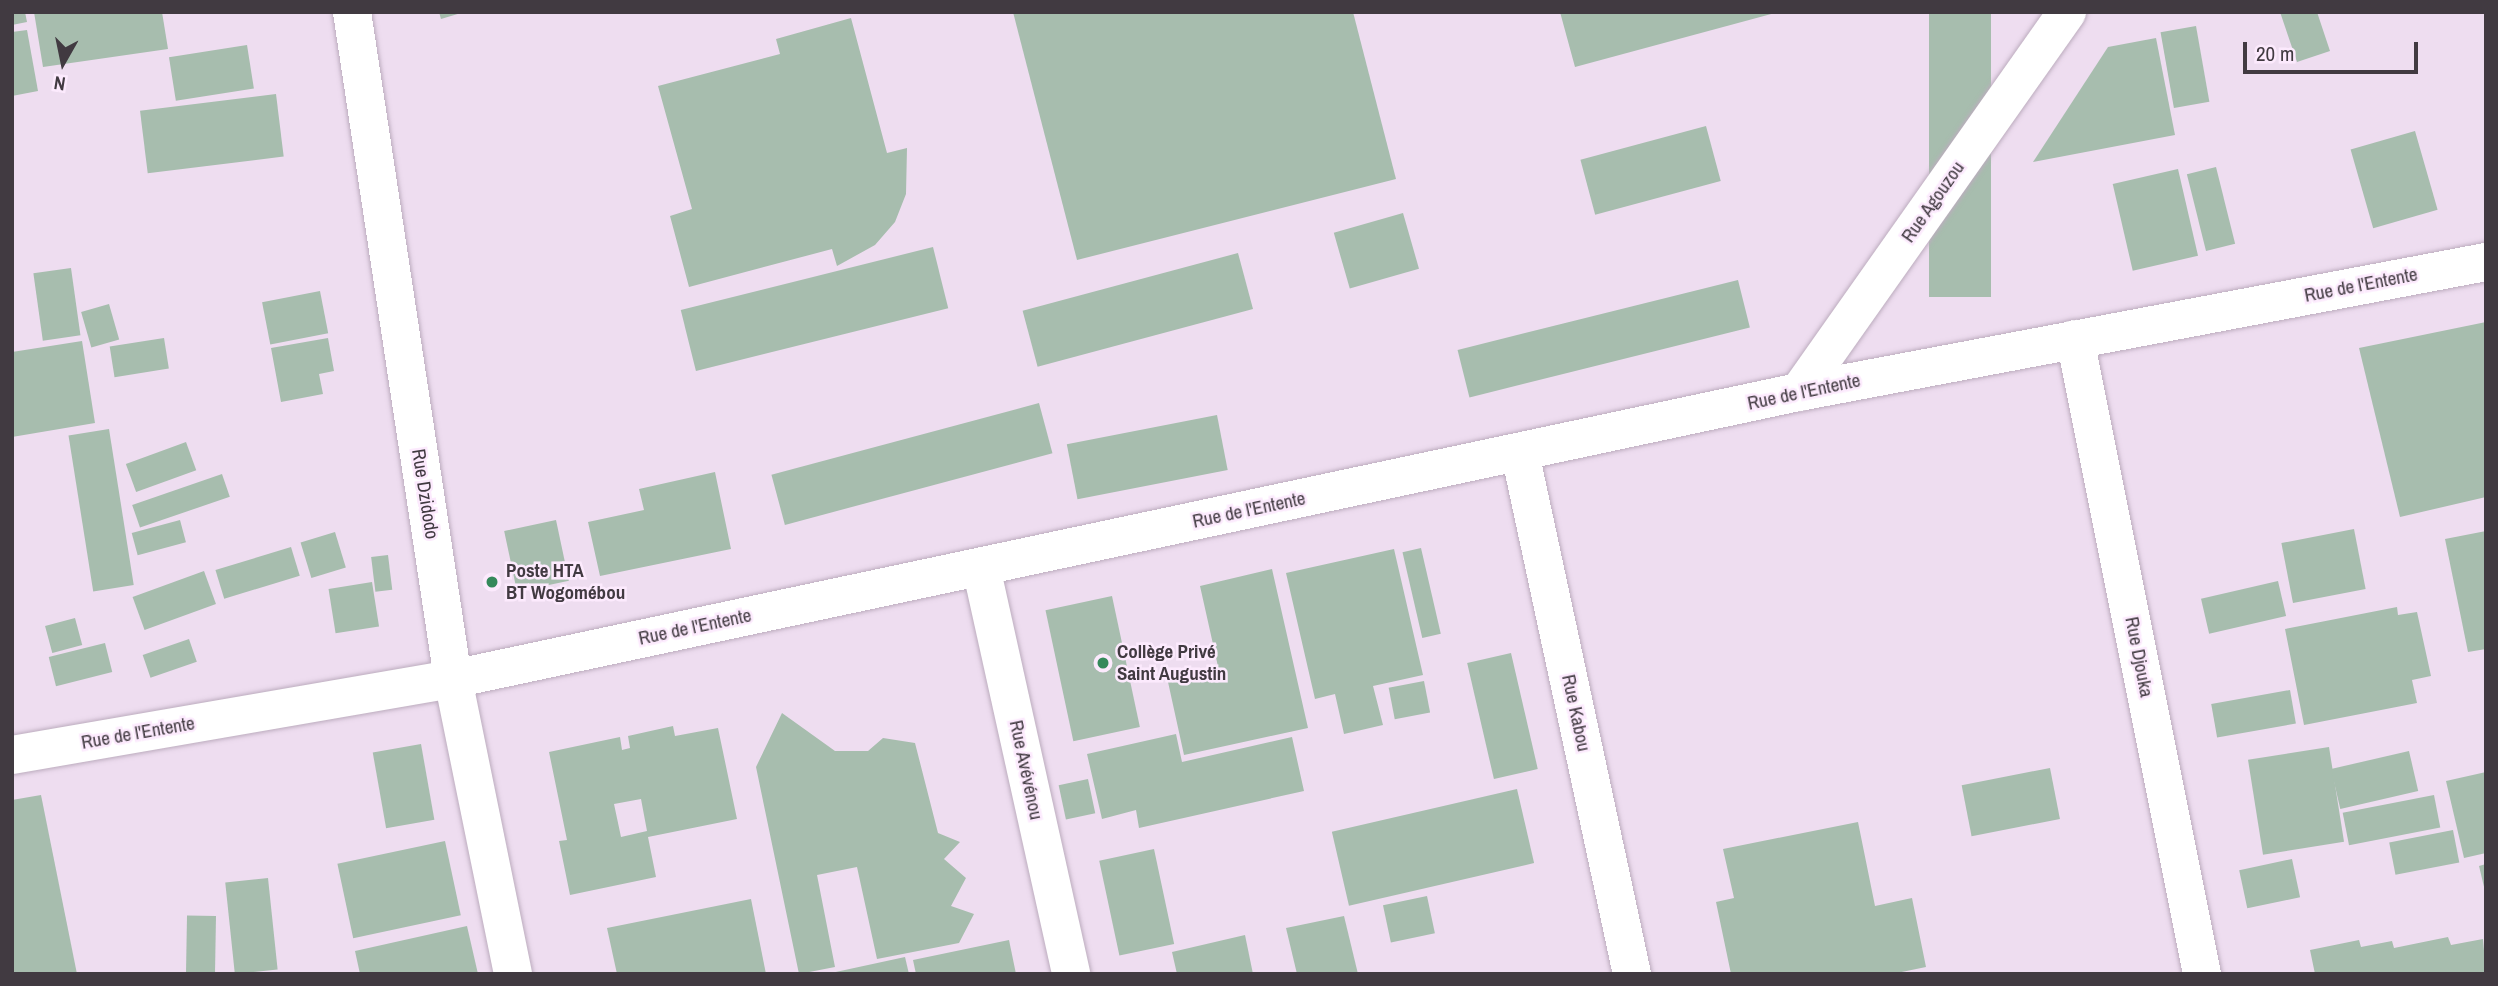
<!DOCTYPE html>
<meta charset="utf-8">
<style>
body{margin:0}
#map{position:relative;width:2498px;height:986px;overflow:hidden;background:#eeddf0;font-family:"Archivo Narrow",sans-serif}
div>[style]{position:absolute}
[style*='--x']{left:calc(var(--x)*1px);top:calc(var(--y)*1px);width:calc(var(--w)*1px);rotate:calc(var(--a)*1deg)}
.building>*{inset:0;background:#a7bdae;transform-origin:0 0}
.roads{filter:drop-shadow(0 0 2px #bcacbe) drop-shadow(0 0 2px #bcacbe)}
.minor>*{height:38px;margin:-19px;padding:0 19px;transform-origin:19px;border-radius:19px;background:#fff}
.dots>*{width:19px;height:19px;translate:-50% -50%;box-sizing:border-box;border:4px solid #fceafd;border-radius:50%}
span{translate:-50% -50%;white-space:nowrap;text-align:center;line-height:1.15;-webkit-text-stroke:5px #fceafd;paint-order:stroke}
.street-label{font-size:19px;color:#413a41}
.poi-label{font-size:19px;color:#413a41;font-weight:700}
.left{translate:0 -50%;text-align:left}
.frame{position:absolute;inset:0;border:14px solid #413a41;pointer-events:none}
.north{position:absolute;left:28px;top:28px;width:70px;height:70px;-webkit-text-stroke:5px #fceafd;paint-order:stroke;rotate:189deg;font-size:19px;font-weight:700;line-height:28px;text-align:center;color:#413a41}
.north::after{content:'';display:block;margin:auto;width:24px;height:32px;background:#413a41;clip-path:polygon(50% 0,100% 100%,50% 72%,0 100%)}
.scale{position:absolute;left:2243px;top:42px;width:175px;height:32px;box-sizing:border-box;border:4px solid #413a41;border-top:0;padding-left:9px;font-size:21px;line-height:24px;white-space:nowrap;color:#413a41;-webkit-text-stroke:5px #fceafd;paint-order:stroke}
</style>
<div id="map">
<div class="building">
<div style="clip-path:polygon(12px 12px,25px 12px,27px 22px,12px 25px)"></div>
<div style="clip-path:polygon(34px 12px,162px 12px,168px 49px,43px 67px)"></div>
<div style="clip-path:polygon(439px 12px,461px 12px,461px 13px,441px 19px)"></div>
<div style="clip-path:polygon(1013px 12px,1353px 12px,1396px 179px,1077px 260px)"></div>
<div style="clip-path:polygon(1560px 12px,1775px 12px,1775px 13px,1575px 67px)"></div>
<div style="left:1929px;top:12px;width:62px;height:285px"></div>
<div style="clip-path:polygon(2280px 12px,2317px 12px,2330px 51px,2297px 62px)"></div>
<div style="clip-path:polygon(851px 18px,887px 153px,907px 148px,906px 194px,895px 222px,875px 245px,837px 266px,832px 249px,689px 287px,670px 216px,692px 209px,658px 86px,780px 54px,776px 39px)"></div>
<div style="left:2196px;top:26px;width:77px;height:36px;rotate:80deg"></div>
<div style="clip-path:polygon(27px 30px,38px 91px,12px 96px,12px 32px)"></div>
<div style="clip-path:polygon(2156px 38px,2175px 135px,2033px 162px,2108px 47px)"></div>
<div style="left:247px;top:45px;width:44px;height:79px;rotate:81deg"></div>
<div style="left:276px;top:94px;width:63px;height:137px;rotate:83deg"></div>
<div style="left:1706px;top:126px;width:57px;height:130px;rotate:75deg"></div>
<div style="left:2415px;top:131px;width:82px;height:67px;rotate:74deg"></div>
<div style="left:2216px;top:167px;width:79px;height:30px;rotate:76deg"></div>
<div style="left:2178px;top:169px;width:89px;height:67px;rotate:77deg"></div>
<div style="left:1403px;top:213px;width:58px;height:72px;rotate:74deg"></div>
<div style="left:933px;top:247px;width:63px;height:260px;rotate:76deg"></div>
<div style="left:1238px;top:253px;width:58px;height:223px;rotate:75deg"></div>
<div style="left:71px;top:268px;width:68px;height:38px;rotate:82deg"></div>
<div style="left:1738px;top:280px;width:49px;height:289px;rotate:76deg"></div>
<div style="left:320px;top:291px;width:43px;height:59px;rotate:79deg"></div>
<div style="left:109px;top:304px;width:37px;height:29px;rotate:74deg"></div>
<div style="clip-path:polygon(2486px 322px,2486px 497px,2400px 517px,2359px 348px)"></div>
<div style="left:164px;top:338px;width:31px;height:55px;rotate:81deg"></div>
<div style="clip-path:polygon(328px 338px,334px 371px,319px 374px,323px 394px,281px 402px,271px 348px)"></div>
<div style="clip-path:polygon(82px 341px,95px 423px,12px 437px,12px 352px)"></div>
<div style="left:1039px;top:403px;width:52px;height:277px;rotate:75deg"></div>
<div style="left:1217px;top:415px;width:56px;height:153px;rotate:79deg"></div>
<div style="left:109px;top:429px;width:158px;height:41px;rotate:81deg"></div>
<div style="left:186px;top:442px;width:30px;height:64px;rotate:70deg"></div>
<div style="clip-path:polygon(715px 472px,731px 549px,600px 576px,588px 522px,644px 510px,639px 489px)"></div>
<div style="left:222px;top:474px;width:24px;height:95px;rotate:71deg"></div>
<div style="left:180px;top:520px;width:23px;height:50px;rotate:75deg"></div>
<div style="left:556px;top:520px;width:62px;height:53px;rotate:78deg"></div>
<div style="left:2354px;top:529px;width:61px;height:74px;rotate:79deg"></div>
<div style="clip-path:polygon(2486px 531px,2486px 649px,2468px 652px,2445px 539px)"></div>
<div style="left:335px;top:532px;width:37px;height:36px;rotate:73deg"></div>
<div style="left:291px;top:547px;width:30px;height:79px;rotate:73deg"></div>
<div style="left:1421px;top:548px;width:88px;height:19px;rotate:77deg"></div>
<div style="clip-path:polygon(1394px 549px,1423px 675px,1373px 686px,1383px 725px,1344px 734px,1335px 694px,1315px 699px,1286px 573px)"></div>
<div style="left:388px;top:555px;width:35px;height:17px;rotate:83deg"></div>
<div style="clip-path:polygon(1272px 569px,1308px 728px,1184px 755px,1168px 682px,1219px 671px,1200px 586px)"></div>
<div style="left:204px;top:571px;width:35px;height:76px;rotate:70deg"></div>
<div style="left:2278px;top:581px;width:36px;height:79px;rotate:77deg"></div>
<div style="left:372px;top:582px;width:45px;height:44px;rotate:81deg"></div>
<div style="left:1112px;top:596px;width:134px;height:68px;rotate:78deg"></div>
<div style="clip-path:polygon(2397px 607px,2398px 615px,2417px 612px,2431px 676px,2412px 680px,2417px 703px,2304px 725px,2285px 629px)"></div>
<div style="left:75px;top:618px;width:28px;height:31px;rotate:75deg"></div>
<div style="left:189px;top:639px;width:24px;height:49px;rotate:71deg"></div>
<div style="left:105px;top:643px;width:30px;height:58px;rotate:76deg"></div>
<div style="left:1511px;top:653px;width:119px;height:45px;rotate:77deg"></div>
<div style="left:1424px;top:681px;width:32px;height:36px;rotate:79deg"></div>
<div style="left:2290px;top:690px;width:34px;height:80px;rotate:80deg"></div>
<div style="clip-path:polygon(782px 713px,835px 751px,868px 751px,883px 738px,915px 743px,938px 833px,960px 842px,944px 859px,966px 878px,951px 906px,974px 914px,959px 943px,877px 959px,857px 867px,817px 875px,835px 967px,799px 974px,756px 767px)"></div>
<div style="clip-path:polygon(evenodd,673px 726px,675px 736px,718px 728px,737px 819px,648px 837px,656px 877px,570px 895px,559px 841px,567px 840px,549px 752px,620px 737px,622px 750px,630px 748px,628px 736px,673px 726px,641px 799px,647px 831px,621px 837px,614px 804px,641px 799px)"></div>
<div style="clip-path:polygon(1176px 734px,1182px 762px,1292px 737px,1304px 791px,1139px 828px,1136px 810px,1102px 819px,1087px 754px)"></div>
<div style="left:421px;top:744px;width:77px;height:49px;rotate:80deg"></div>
<div style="left:2329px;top:747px;width:96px;height:82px;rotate:81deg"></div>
<div style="left:2409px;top:751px;width:41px;height:80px;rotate:77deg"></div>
<div style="left:2050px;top:768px;width:52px;height:90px;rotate:79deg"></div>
<div style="clip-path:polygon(2486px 772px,2486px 853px,2464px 858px,2446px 781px)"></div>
<div style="left:1088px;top:779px;width:35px;height:30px;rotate:78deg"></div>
<div style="left:1517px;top:789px;width:76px;height:190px;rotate:77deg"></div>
<div style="clip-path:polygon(41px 795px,77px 974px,12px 974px,12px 800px)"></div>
<div style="left:2434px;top:795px;width:33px;height:93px;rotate:79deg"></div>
<div style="clip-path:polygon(1858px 822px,1875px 906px,1912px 898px,1926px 967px,1892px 974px,1731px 974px,1716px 902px,1734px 898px,1723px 849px)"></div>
<div style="left:2453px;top:830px;width:33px;height:65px;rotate:79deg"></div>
<div style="left:445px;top:841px;width:76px;height:110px;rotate:78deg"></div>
<div style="left:1154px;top:849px;width:97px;height:56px;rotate:78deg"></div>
<div style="left:2292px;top:859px;width:39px;height:54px;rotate:78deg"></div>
<div style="clip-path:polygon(2486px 864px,2486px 891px,2485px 891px,2479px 866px)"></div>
<div style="left:268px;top:878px;width:92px;height:43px;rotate:84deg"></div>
<div style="left:1427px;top:896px;width:38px;height:45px;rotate:78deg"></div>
<div style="clip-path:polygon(751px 899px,766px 974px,617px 974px,607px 928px)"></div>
<div style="left:216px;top:916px;width:58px;height:29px;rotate:91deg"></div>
<div style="clip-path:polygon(1344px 916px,1358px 974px,1297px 974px,1286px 928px)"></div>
<div style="clip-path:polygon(467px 926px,478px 974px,360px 974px,355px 951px)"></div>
<div style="clip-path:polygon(1245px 935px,1253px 974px,1177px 974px,1172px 952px)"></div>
<div style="clip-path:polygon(2448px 937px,2451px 945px,2483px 939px,2486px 974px,2315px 974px,2310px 950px,2359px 940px,2361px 947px,2392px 941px,2394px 948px)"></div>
<div style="clip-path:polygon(1009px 940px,1016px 974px,916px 974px,913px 960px)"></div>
<div style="clip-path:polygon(905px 957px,909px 974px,831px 974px,831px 973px)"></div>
</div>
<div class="roads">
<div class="minor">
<div style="--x:352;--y:12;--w:675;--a:81.39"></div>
<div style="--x:453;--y:679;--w:301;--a:78.5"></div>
<div style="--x:2075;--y:339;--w:648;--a:78.69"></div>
<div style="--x:1799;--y:392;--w:465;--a:-54.8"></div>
<div style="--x:1520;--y:453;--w:533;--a:77.87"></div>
<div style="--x:981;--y:567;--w:417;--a:77.5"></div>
<div style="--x:12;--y:755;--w:448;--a:-9.8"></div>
<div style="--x:453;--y:679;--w:1376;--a:-12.04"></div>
<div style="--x:1799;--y:392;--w:699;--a:-10.72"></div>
</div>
</div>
<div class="dots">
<div style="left:492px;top:582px;background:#35895b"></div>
<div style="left:1103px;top:663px;background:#35895b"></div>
</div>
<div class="street-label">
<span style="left:1933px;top:202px;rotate:-55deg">Rue Agouzou</span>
<span style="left:2361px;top:285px;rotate:-11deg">Rue de l'Entente</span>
<span style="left:1804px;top:392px;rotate:-12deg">Rue de l'Entente</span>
<span style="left:425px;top:494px;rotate:81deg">Rue Dzidodo</span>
<span style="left:1249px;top:510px;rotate:-12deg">Rue de l'Entente</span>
<span style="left:695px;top:627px;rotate:-12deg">Rue de l'Entente</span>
<span style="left:2139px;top:657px;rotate:79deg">Rue Djouka</span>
<span style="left:1576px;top:713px;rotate:78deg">Rue Kabou</span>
<span style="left:138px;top:733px;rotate:-10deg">Rue de l'Entente</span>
<span style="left:1026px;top:770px;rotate:78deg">Rue Avévénou</span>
</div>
<div class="poi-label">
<span class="left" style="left:506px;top:582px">Poste HTA<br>BT Wogomébou</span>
<span class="left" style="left:1117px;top:663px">Collège Privé<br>Saint Augustin</span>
</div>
<div class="frame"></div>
<div class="north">N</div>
<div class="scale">20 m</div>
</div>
